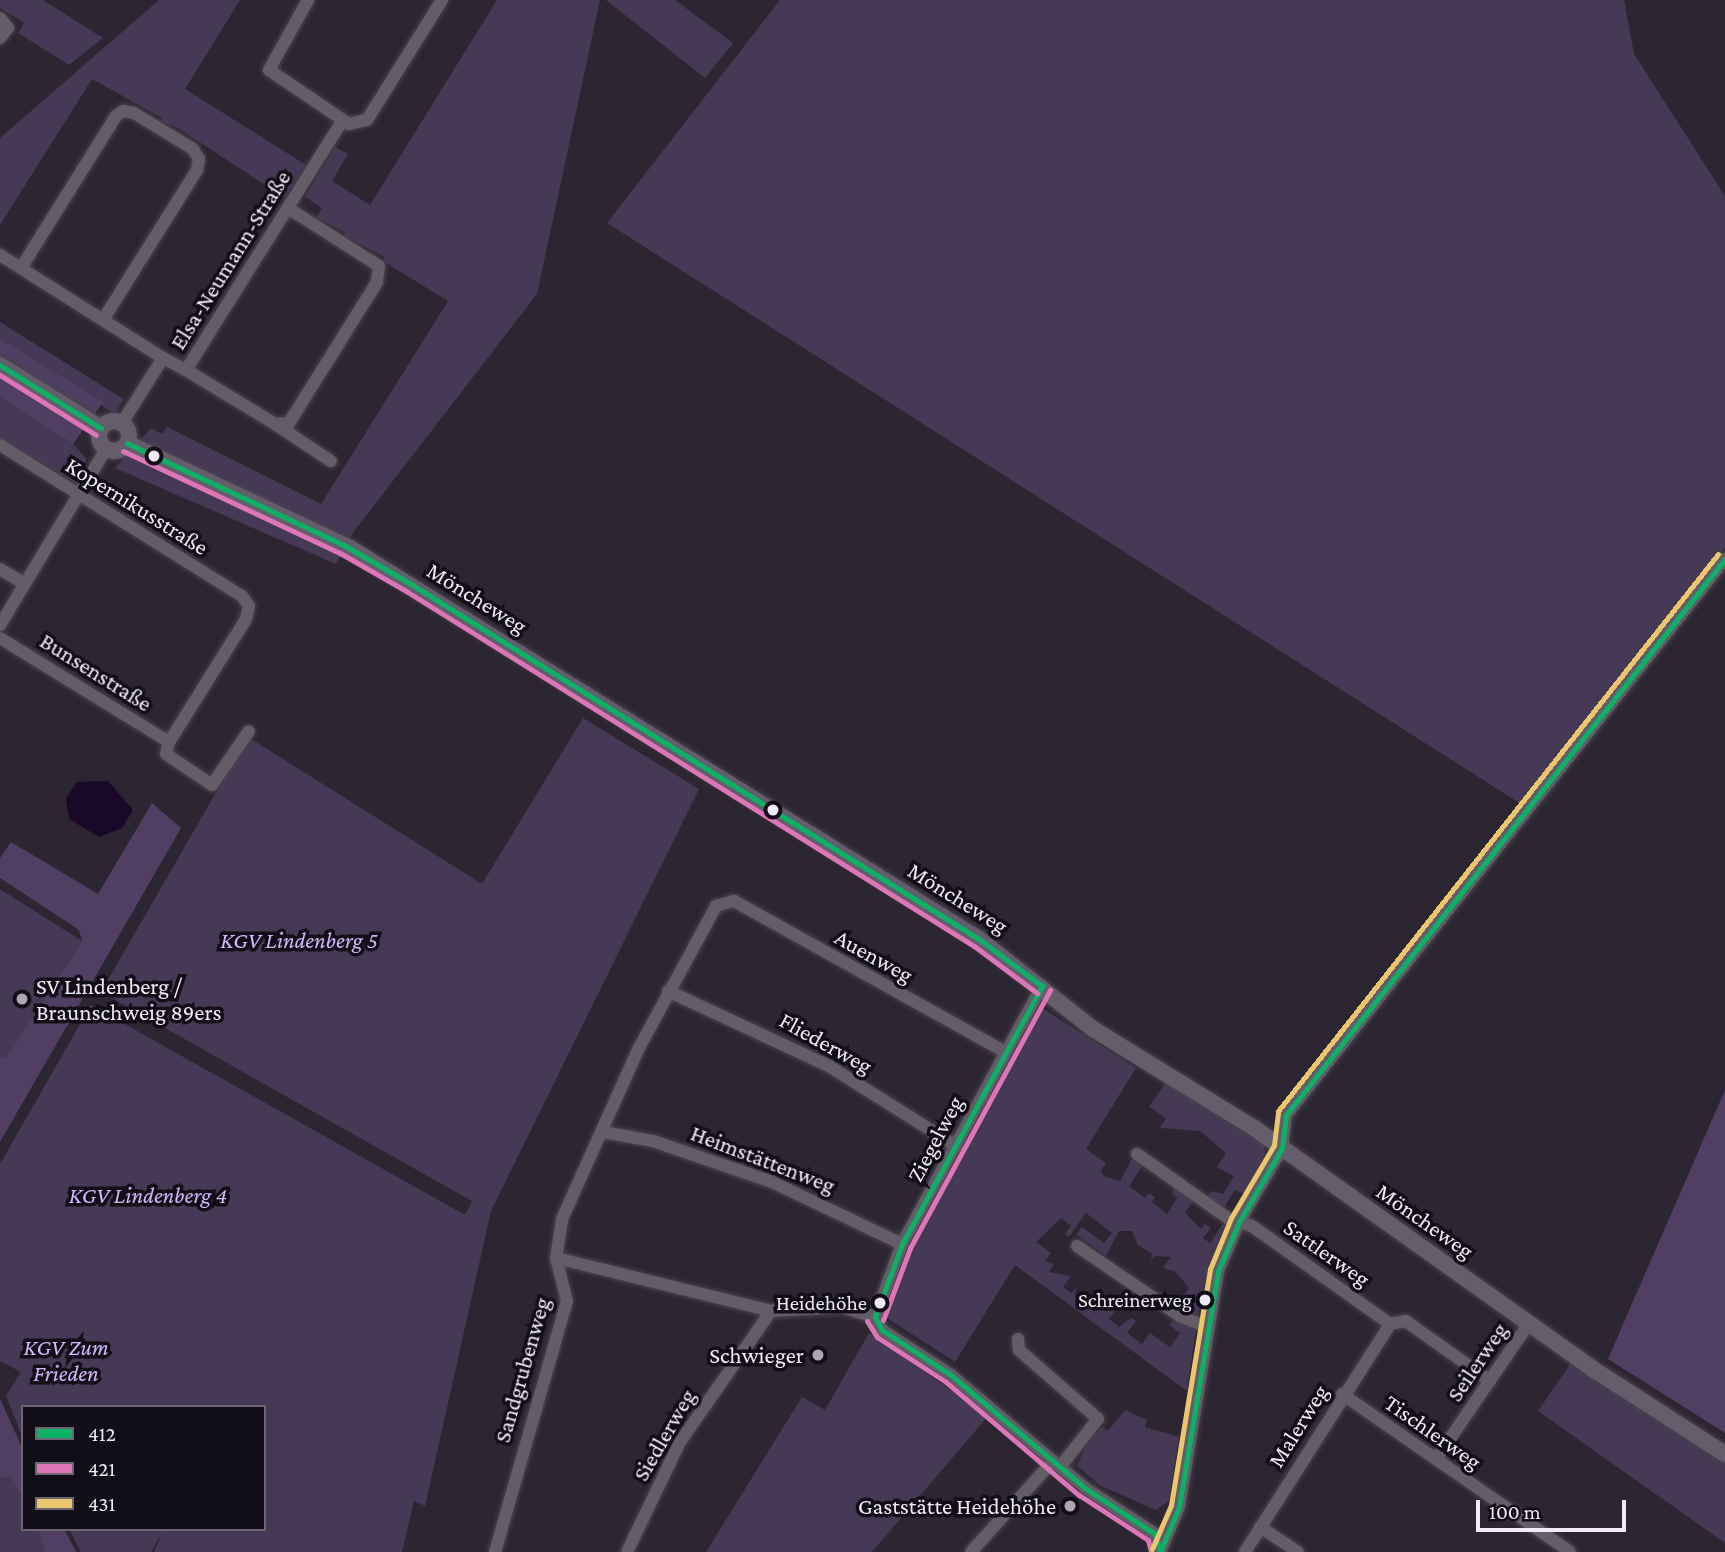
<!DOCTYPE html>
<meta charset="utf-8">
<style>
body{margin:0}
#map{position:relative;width:1725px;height:1552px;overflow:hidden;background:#2c2632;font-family:"Crimson Pro",serif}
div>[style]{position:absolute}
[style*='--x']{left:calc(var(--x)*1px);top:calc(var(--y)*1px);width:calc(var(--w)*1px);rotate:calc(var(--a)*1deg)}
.green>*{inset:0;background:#463955;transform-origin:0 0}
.forest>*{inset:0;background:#503f63}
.water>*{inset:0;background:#190828}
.roads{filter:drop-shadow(0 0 2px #49444e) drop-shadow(0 0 2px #49444e)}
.minor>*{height:12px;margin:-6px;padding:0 6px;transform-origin:6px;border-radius:6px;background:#625d67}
.major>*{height:16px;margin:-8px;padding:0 8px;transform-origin:8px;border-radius:8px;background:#645e6c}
.major>.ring{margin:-8px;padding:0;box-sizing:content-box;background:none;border:16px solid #645e6c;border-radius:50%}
.bus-1>*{height:5px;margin:-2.5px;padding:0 2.5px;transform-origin:2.5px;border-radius:2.5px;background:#0db067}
.bus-2>*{height:5px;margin:-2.5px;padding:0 2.5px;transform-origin:2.5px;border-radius:2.5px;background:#de75b7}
.bus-3>*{height:5px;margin:-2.5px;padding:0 2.5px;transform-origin:2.5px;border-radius:2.5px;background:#ebc66c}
.dots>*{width:19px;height:19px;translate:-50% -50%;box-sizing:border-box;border:4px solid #120e17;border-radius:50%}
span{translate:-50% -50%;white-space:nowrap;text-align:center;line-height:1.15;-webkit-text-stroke:7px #120e17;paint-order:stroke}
.bus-label{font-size:21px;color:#f1ebf9}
.right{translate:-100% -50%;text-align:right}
.street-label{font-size:23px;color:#f1ebf9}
.park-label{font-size:23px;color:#d3b5f9;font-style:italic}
.poi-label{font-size:23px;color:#f1ebf9}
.left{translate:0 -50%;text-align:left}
.legend{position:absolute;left:21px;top:1405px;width:245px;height:126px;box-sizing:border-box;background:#120e17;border:2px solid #6b6671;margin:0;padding:9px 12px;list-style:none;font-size:21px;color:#f1ebf9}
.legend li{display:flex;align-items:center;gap:14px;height:35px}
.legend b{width:35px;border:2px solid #6b6671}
.scale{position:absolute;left:1476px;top:1500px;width:150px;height:32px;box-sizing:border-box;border:4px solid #f1ebf9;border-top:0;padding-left:9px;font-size:21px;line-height:24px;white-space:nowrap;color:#f1ebf9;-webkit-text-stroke:5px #120e17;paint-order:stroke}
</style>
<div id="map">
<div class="green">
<div style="clip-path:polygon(0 0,43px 0,103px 38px,69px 65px,18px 33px,24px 23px,0 8px)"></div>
<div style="clip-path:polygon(159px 0,240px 0,185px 89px,306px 165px,285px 198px,178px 128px,160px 121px,162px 118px,92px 79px,0 225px,0 138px)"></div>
<div style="clip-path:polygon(497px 0,600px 0,537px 294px,355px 530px,336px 564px,115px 468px,151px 428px,162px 434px,167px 427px,321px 504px,448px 301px,383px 261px,385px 257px,344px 236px,345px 232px,316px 218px,322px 208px,305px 197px,335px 147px,348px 154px,332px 181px,370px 205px)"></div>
<div style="clip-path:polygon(606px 0,675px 0,733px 43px,705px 78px)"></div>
<div style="clip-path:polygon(780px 0,1624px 0,1634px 54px,1725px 196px,1725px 548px,1521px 804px,607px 223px)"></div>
<div style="left:0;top:322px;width:146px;height:17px;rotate:32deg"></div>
<div style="clip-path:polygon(0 397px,73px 444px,86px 458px,85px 471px,77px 484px,0 438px)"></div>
<div style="clip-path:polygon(583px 718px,699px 789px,491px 1211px,425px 1506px,414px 1501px,402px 1552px,154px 1552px,162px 1533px,151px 1552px,81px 1552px,69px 1529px,264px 1529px,264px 1407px,23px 1407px,23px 1438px,6px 1396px,21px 1372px,0 1361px,0 1164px,91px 1005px,465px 1215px,472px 1201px,101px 992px,248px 737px,482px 884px)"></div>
<div style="clip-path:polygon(0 889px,82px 941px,6px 1060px,0 1057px)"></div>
<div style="clip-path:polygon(1042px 1008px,1136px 1068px,1086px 1149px,1106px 1163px,1101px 1171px,1104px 1176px,1120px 1181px,1132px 1159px,1142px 1166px,1129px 1186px,1145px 1198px,1149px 1193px,1155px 1197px,1152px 1202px,1167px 1214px,1177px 1198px,1172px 1194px,1175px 1188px,1203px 1206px,1192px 1202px,1185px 1213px,1201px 1229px,1205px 1224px,1211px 1228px,1203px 1238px,1210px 1243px,1225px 1221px,1229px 1224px,1211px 1264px,1198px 1316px,1170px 1302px,1177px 1299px,1175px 1293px,1183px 1297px,1189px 1288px,1176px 1272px,1163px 1268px,1171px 1257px,1155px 1256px,1151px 1261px,1152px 1254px,1138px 1245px,1132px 1231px,1119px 1231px,1106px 1256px,1076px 1234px,1082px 1227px,1104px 1243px,1112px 1233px,1086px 1213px,1069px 1237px,1065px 1234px,1071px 1226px,1061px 1218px,1036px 1242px,1051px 1253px,1045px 1261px,1054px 1264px,1049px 1272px,1071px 1276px,1063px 1287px,1071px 1293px,1078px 1287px,1074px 1294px,1083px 1298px,1084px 1304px,1087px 1301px,1095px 1306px,1099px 1301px,1108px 1308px,1111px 1305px,1115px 1311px,1109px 1319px,1119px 1327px,1131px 1318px,1136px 1321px,1127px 1333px,1142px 1344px,1150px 1333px,1170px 1347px,1180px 1333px,1169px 1325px,1175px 1318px,1196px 1330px,1187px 1391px,1015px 1265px,955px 1362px,887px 1318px,912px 1245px)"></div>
<div style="clip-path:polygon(1166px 1082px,1264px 1145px,1266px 1154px,1244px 1194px,1235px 1190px,1223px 1209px,1207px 1198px,1211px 1191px,1223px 1194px,1234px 1176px,1217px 1167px,1226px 1153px,1200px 1131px,1160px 1128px,1166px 1118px,1149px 1107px)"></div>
<div style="clip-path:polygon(869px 1333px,988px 1416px,872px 1552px,706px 1552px,802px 1397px,825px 1410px)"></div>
<div style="clip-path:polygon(1571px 1363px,1725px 1463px,1725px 1543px,1538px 1411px)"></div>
<div style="clip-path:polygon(0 1399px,23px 1450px,23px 1529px,64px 1529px,76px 1552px,0 1552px)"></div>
<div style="clip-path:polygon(1125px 1410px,1147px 1420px,1145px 1427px,1179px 1437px,1169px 1501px,1156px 1510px,1101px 1486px,1077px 1466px,1086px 1445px,1102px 1427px,1108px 1431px)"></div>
</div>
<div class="forest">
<div style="clip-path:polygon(0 339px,103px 402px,73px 444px,0 397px)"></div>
<div style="clip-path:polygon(152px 803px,181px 828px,0 1142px,0 1057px,6px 1059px,82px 941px,79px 930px,0 878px,0 858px,11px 842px,98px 894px)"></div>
<div style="clip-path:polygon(1725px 1090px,1725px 1433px,1608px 1359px)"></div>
<div style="clip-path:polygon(0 1399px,23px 1450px,23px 1498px,12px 1478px,0 1477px)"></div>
<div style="clip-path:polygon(38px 1529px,64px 1529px,76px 1552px,46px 1552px)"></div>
</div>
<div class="water">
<div style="clip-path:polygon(108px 781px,133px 810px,122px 828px,99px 837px,69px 819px,66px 798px,77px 782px)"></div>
</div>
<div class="roads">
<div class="minor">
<div style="--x:308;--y:0;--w:80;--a:119.1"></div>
<div style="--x:269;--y:70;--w:97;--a:34"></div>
<div style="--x:349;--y:124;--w:18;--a:-13"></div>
<div style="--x:367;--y:120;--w:142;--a:-58"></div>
<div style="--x:0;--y:18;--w:13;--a:51"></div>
<div style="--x:8;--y:28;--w:13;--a:129"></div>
<div style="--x:0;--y:255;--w:193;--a:32.3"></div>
<div style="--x:21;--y:268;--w:179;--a:-58"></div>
<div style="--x:116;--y:116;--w:9;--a:-36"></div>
<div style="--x:123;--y:111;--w:11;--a:10"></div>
<div style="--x:134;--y:113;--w:69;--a:31.4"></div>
<div style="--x:193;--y:149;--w:12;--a:59"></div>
<div style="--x:199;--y:159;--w:11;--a:100"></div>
<div style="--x:197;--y:170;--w:177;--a:122.1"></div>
<div style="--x:186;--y:370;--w:104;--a:31.2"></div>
<div style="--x:275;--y:424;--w:14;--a:-4"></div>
<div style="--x:289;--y:423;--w:166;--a:-58"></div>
<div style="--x:377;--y:282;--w:16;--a:-83"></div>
<div style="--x:379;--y:266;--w:108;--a:-147.5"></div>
<div style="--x:122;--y:423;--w:77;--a:-57.8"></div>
<div style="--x:163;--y:358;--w:26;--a:28"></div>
<div style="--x:186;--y:370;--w:295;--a:-57.9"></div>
<div style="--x:275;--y:424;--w:67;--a:33.5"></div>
<div style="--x:0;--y:445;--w:285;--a:32"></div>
<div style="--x:242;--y:596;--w:12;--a:55"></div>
<div style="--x:249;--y:606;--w:13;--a:103"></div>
<div style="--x:246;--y:619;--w:145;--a:122"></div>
<div style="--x:169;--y:742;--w:198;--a:-148.4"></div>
<div style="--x:0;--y:569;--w:29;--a:31"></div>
<div style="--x:0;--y:625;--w:205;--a:-58.9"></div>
<div style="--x:169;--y:742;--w:12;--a:104"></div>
<div style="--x:166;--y:754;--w:55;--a:34"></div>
<div style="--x:212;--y:785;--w:65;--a:-55.6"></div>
<div style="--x:668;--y:991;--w:178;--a:25"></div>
<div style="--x:829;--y:1066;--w:150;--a:32.2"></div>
<div style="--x:603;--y:1132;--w:51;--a:10.2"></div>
<div style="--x:653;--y:1141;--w:126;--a:19"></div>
<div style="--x:772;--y:1182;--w:144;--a:25.5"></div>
<div style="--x:1137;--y:1154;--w:113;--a:35.2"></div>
<div style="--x:1229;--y:1219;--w:24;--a:17"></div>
<div style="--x:1252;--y:1226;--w:169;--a:35.4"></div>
<div style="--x:1390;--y:1324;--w:16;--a:-11"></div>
<div style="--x:1406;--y:1321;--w:103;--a:35.5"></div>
<div style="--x:1077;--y:1246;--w:125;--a:34.2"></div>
<div style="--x:1180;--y:1316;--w:29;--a:22"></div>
<div style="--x:556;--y:1258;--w:221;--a:13.8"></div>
<div style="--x:771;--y:1311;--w:71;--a:-3.2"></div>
<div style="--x:842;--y:1307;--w:34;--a:17"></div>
<div style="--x:875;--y:1317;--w:15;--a:62"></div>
<div style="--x:882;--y:1330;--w:82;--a:33.1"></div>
<div style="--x:951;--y:1375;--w:175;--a:40.1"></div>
<div style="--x:1085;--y:1488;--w:84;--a:33.3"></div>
<div style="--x:1155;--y:1534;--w:18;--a:74"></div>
<div style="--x:875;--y:1317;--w:78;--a:-69.7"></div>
<div style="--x:902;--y:1244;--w:294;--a:-61.5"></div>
<div style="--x:1018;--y:1339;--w:11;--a:85"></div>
<div style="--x:1019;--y:1350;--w:105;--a:41.1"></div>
<div style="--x:1098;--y:1419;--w:61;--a:128.4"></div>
<div style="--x:1342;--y:1394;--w:277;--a:34.7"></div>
<div style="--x:1436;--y:1459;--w:165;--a:-55.6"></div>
<div style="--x:1260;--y:1527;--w:45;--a:33.3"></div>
<div style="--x:495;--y:1552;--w:261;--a:-74"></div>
<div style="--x:567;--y:1301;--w:44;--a:-104.3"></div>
<div style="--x:556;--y:1258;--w:39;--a:-81"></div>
<div style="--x:562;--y:1219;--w:188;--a:-65.8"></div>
<div style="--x:639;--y:1048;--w:162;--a:-61.5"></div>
<div style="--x:716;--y:906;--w:19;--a:-16"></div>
<div style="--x:734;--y:901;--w:310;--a:29.1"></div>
<div style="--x:627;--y:1552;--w:122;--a:-64.3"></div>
<div style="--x:680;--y:1442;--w:160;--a:-55.2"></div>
<div style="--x:971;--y:1552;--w:122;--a:-48"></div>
<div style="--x:1160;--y:1552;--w:49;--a:-67.1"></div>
<div style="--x:1179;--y:1507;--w:239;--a:-80.6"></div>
<div style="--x:1218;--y:1271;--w:53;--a:-66.8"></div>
<div style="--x:1239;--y:1222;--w:86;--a:-59.8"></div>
<div style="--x:1282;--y:1148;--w:33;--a:-83"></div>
<div style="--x:1286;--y:1115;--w:708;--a:-51.71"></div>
<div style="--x:1245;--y:1552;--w:270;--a:-57.5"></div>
</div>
<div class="major">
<div style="--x:0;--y:365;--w:119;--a:32"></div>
<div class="ring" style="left:99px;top:421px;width:14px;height:14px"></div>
<div style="--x:127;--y:443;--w:246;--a:25.2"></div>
<div style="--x:350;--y:548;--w:741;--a:31.87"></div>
<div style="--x:979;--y:939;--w:145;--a:38.3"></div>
<div style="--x:1093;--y:1029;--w:189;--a:31.6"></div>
<div style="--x:1254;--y:1128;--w:416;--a:35.4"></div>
<div style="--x:1593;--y:1369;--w:157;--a:32.8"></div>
</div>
</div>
<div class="bus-1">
<div style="--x:0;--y:365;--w:119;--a:32"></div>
<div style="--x:127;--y:443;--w:240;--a:25.2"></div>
<div style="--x:344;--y:545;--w:78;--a:30.2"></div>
<div style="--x:411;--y:584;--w:670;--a:32.01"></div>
<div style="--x:979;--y:939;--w:79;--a:36.7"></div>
<div style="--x:875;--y:1317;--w:15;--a:62"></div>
<div style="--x:882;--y:1330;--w:82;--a:33.1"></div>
<div style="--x:951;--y:1375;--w:175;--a:40.1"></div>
<div style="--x:1085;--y:1488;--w:84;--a:33.3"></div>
<div style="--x:1155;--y:1534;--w:18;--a:74"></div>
<div style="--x:875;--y:1317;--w:78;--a:-69.7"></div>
<div style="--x:902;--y:1244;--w:294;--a:-61.5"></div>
<div style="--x:1160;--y:1552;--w:49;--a:-67.1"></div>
<div style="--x:1179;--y:1507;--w:239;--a:-80.6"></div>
<div style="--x:1218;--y:1271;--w:53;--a:-66.8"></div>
<div style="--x:1239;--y:1222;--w:86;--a:-59.8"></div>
<div style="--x:1282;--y:1148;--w:33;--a:-83"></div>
<div style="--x:1286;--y:1115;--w:708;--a:-51.71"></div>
</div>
<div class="bus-2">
<div style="--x:0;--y:375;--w:113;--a:32"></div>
<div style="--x:123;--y:451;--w:240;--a:25.2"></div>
<div style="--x:340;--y:553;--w:76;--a:29.9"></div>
<div style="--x:406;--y:591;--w:670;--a:32.01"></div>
<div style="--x:974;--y:946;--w:79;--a:36.7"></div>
<div style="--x:883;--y:1320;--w:77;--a:-69.4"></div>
<div style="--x:910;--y:1248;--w:294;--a:-61.5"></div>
<div style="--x:867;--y:1321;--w:19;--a:58"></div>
<div style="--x:877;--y:1337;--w:82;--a:33.1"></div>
<div style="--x:946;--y:1382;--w:175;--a:40.4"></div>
<div style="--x:1079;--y:1495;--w:82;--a:33.1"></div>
<div style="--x:1148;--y:1540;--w:12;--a:76"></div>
</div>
<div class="bus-3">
<div style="--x:1152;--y:1549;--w:48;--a:-66.6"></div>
<div style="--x:1171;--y:1505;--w:239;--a:-80.6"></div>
<div style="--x:1210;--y:1269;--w:55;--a:-67.6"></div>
<div style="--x:1231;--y:1218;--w:85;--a:-59.5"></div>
<div style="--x:1274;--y:1145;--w:34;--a:-83"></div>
<div style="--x:1278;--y:1111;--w:710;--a:-51.69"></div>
</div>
<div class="dots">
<div style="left:154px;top:456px;background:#f1ebf9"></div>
<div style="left:773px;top:810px;background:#f1ebf9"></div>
<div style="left:22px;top:999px;background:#aca6b3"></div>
<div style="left:1205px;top:1300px;background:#f1ebf9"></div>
<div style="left:880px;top:1303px;background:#f1ebf9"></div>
<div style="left:818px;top:1355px;background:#aca6b3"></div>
<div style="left:1070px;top:1506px;background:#aca6b3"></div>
</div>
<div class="bus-label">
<span class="right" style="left:1192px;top:1300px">Schreinerweg</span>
<span class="right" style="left:867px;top:1303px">Heidehöhe</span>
</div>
<div class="street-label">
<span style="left:230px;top:260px;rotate:-58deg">Elsa-Neumann-Straße</span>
<span style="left:137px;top:506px;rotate:32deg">Kopernikusstraße</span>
<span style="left:477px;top:598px;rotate:32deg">Möncheweg</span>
<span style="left:96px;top:672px;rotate:32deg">Bunsenstraße</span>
<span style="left:958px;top:898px;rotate:32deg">Möncheweg</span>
<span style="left:874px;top:956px;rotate:29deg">Auenweg</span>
<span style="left:826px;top:1043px;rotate:29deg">Fliederweg</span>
<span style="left:935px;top:1139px;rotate:-62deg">Ziegelweg</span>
<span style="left:763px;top:1159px;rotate:21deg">Heimstättenweg</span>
<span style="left:1425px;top:1221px;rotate:35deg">Möncheweg</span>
<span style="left:1327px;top:1253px;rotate:35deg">Sattlerweg</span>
<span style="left:1477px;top:1362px;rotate:-56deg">Seilerweg</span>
<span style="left:522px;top:1370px;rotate:-74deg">Sandgrubenweg</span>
<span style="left:1298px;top:1426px;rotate:-58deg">Malerweg</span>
<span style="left:1433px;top:1432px;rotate:35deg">Tischlerweg</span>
<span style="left:664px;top:1435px;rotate:-60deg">Siedlerweg</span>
</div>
<div class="park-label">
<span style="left:299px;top:940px">KGV Lindenberg 5</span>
<span style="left:148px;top:1195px">KGV Lindenberg 4</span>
<span style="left:66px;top:1360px">KGV Zum<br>Frieden</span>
</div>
<div class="poi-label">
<span class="left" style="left:36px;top:999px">SV Lindenberg /<br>Braunschweig 89ers</span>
<span class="right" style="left:804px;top:1355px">Schwieger</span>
<span class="right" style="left:1056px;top:1506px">Gaststätte Heidehöhe</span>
</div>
<ul class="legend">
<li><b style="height:9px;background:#0db067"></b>412</li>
<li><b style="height:9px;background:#de75b7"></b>421</li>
<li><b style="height:9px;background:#ebc66c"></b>431</li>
</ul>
<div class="scale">100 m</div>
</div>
